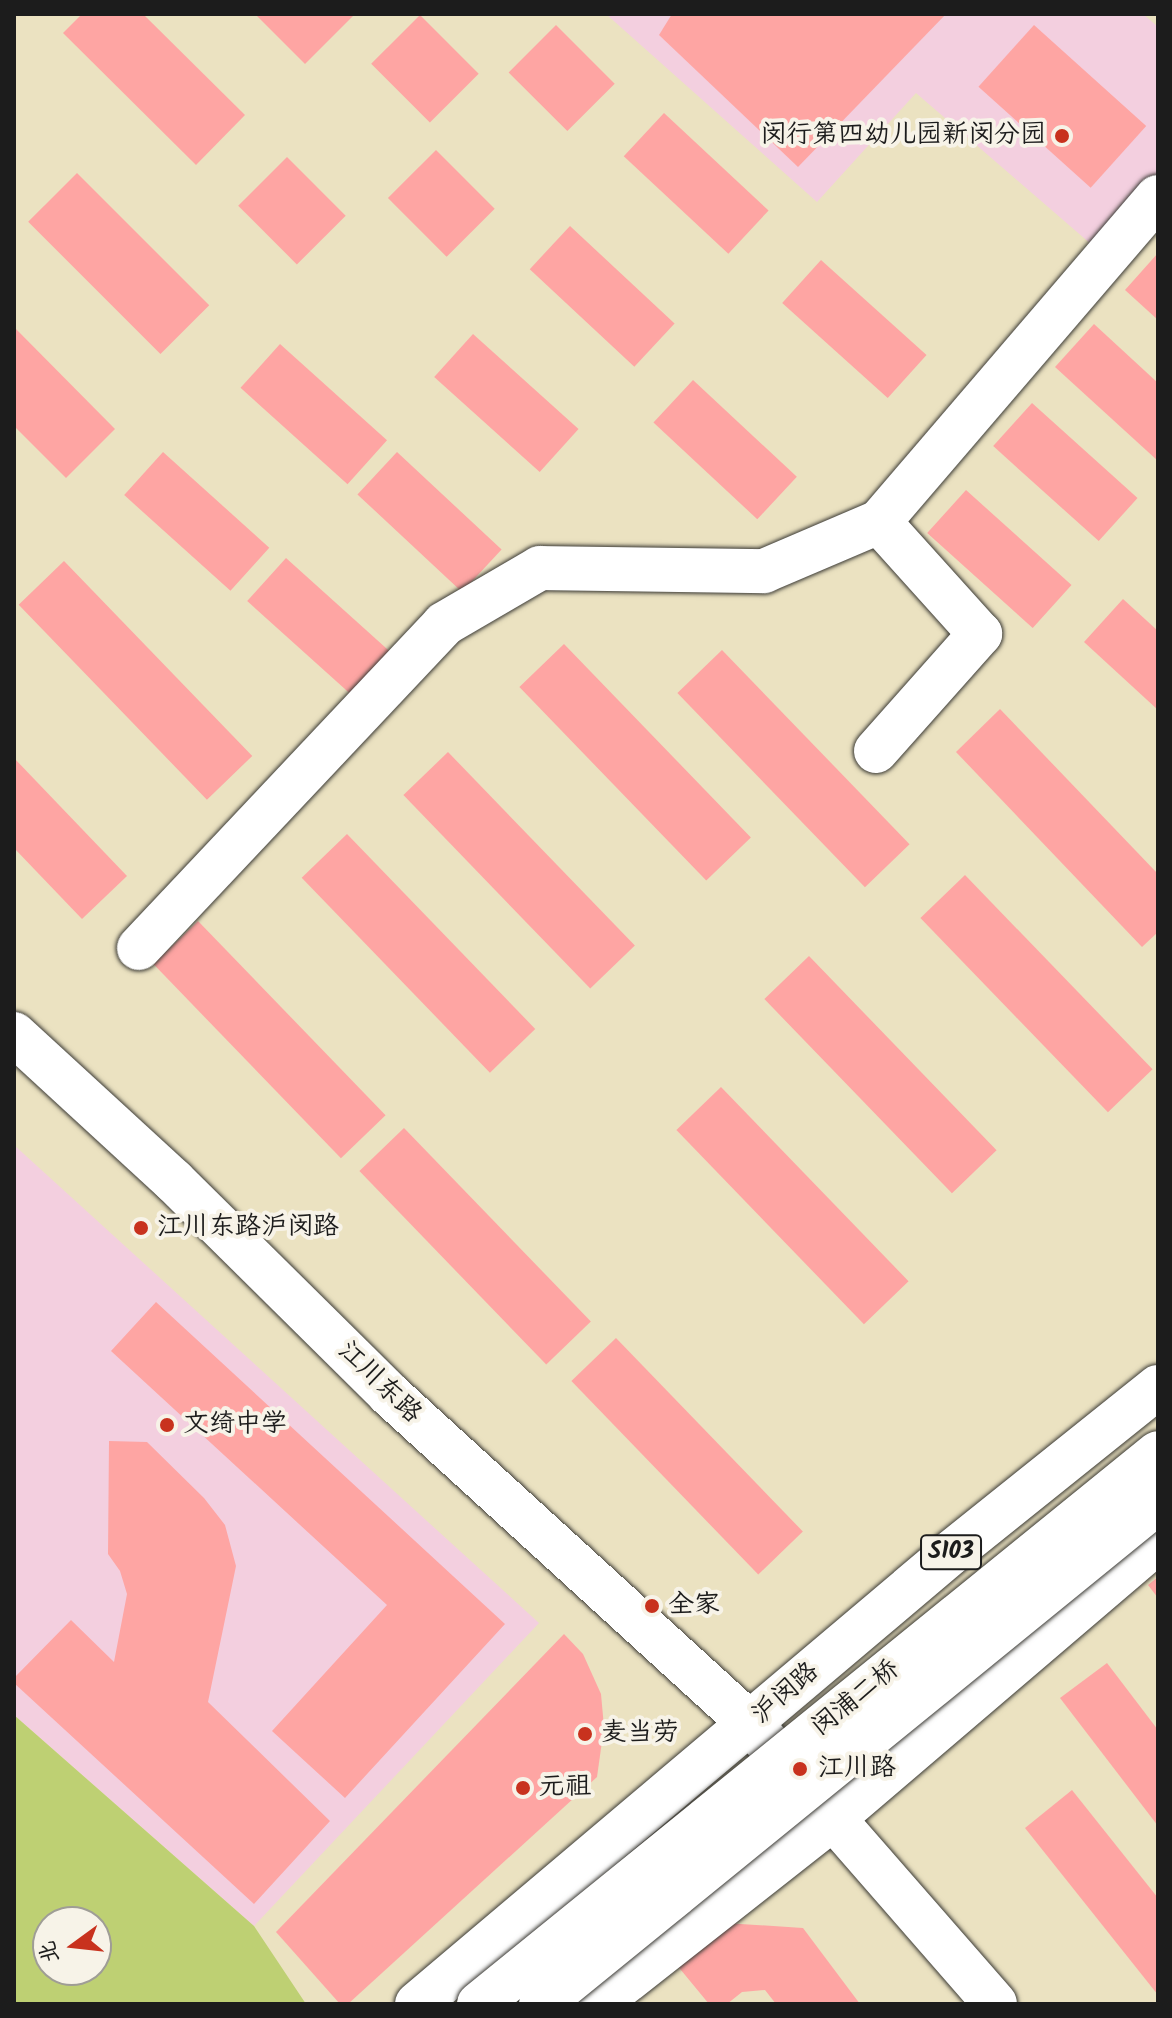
<!DOCTYPE html>
<meta charset="utf-8">
<style>
body{margin:0}
#map{position:relative;width:1172px;height:2018px;overflow:hidden;background:#ebe2c1;font-family:Kalam,"LXGW WenKai TC",sans-serif}
div>[style]{position:absolute}
[style*='--x']{left:calc(var(--x)*1px);top:calc(var(--y)*1px);width:calc(var(--w)*1px);rotate:calc(var(--a)*1deg)}
.built>*{inset:0;background:#f3cfdf}
.green>*{inset:0;background:#bed073}
.building>*{inset:0;background:#fea5a3;transform-origin:0 0}
.roads{filter:drop-shadow(0 0 2px #3b3a35) drop-shadow(0 0 2px #3b3a35)}
.minor>*{height:44px;margin:-22px;padding:0 22px;transform-origin:22px;border-radius:22px;background:#fff}
.major>*{height:44px;margin:-22px;padding:0 22px;transform-origin:22px;border-radius:22px;background:#fff}
.rail>*{height:6px;margin-top:-3px;transform-origin:0;background:repeating-linear-gradient(90deg,#1c1c1c 0 12px,transparent 0 18px)}
.bridges{filter:drop-shadow(0 0 2px #3b3a35) drop-shadow(0 0 2px #3b3a35)}
.major-bridge>*{height:44px;margin:-22px;padding:0 22px;transform-origin:22px;border-radius:22px;background:#fff}
.dots>*{width:22px;height:22px;translate:-50% -50%;box-sizing:border-box;border:4px solid #f7f3e8;border-radius:50%}
span{translate:-50% -50%;white-space:nowrap;text-align:center;line-height:1.15;-webkit-text-stroke:8px #f7f3e8;paint-order:stroke}
.shield-label span{padding:2px 6px;background:#f7f3e8;border:2px solid;border-radius:6px;-webkit-text-stroke-width:0}
.shield-label{font-size:24px;color:#1c1c1c;font-weight:700}
.poi-label{font-size:26px;color:#1c1c1c}
.right{translate:-100% -50%;text-align:right}
.left{translate:0 -50%;text-align:left}
.street-label{font-size:26px;color:#1c1c1c}
.frame{position:absolute;inset:0;border:16px solid #1c1c1c;pointer-events:none}
.north{position:absolute;left:32px;top:1906px;width:80px;height:80px;box-sizing:border-box;background:#f7f3e8;border:2px solid #9f9d96;border-radius:50%;rotate:255deg;font-size:22px;font-weight:700;line-height:32px;text-align:center;color:#1c1c1c}
.north::after{content:'';display:block;margin:auto;width:28px;height:36px;background:#c8321e;clip-path:polygon(50% 0,100% 100%,50% 72%,0 100%)}
</style>
<div id="map">
<div class="built">
<div style="clip-path:polygon(606px 14px,1143px 14px,1158px 27px,1158px 179px,1099px 251px,916px 93px,817px 202px)"></div>
<div style="clip-path:polygon(14px 1145px,539px 1623px,254px 1926px,14px 1715px)"></div>
</div>
<div class="green">
<div style="clip-path:polygon(evenodd,14px 1715px,254px 1926px,306px 2004px,14px 2004px,14px 1715px,48px 1922px,96px 1922px,96px 1970px,48px 1970px,48px 1922px)"></div>
</div>
<div class="building">
<div style="clip-path:polygon(82px 14px,143px 14px,245px 115px,196px 165px,63px 33px)"></div>
<div style="clip-path:polygon(255px 14px,355px 14px,305px 64px)"></div>
<div style="clip-path:polygon(672px 14px,946px 14px,798px 167px,659px 35px)"></div>
<div style="left:420px;top:15px;width:83px;height:69px;rotate:45deg"></div>
<div style="left:556px;top:25px;width:83px;height:67px;rotate:45deg"></div>
<div style="left:1034px;top:25px;width:151px;height:83px;rotate:42deg"></div>
<div style="left:664px;top:113px;width:143px;height:59px;rotate:43deg"></div>
<div style="left:436px;top:150px;width:83px;height:68px;rotate:45deg"></div>
<div style="left:287px;top:157px;width:83px;height:69px;rotate:45deg"></div>
<div style="left:77px;top:173px;width:187px;height:69px;rotate:45deg"></div>
<div style="left:570px;top:226px;width:143px;height:59px;rotate:43deg"></div>
<div style="clip-path:polygon(1158px 253px,1158px 320px,1125px 290px)"></div>
<div style="left:821px;top:260px;width:142px;height:58px;rotate:42deg"></div>
<div style="clip-path:polygon(1094px 324px,1158px 383px,1158px 461px,1055px 367px)"></div>
<div style="clip-path:polygon(14px 327px,115px 429px,66px 478px,14px 426px)"></div>
<div style="left:473px;top:334px;width:142px;height:58px;rotate:42deg"></div>
<div style="left:280px;top:344px;width:144px;height:59px;rotate:42deg"></div>
<div style="left:693px;top:380px;width:142px;height:58px;rotate:43deg"></div>
<div style="left:1032px;top:403px;width:142px;height:58px;rotate:42deg"></div>
<div style="left:163px;top:452px;width:143px;height:58px;rotate:42deg"></div>
<div style="left:397px;top:452px;width:143px;height:58px;rotate:43deg"></div>
<div style="left:966px;top:490px;width:142px;height:58px;rotate:42deg"></div>
<div style="left:286px;top:558px;width:142px;height:58px;rotate:42deg"></div>
<div style="left:64px;top:561px;width:271px;height:63px;rotate:46deg"></div>
<div style="clip-path:polygon(1123px 599px,1158px 631px,1158px 710px,1084px 642px)"></div>
<div style="left:564px;top:644px;width:269px;height:62px;rotate:46deg"></div>
<div style="left:722px;top:650px;width:270px;height:62px;rotate:46deg"></div>
<div style="clip-path:polygon(1000px 709px,1158px 874px,1158px 932px,1142px 947px,956px 752px)"></div>
<div style="left:448px;top:752px;width:269px;height:62px;rotate:46deg"></div>
<div style="clip-path:polygon(14px 758px,127px 876px,82px 919px,14px 848px)"></div>
<div style="left:347px;top:834px;width:271px;height:63px;rotate:46deg"></div>
<div style="left:965px;top:875px;width:270px;height:62px;rotate:46deg"></div>
<div style="left:198px;top:921px;width:270px;height:62px;rotate:46deg"></div>
<div style="left:809px;top:956px;width:270px;height:62px;rotate:46deg"></div>
<div style="left:721px;top:1087px;width:270px;height:62px;rotate:46deg"></div>
<div style="left:404px;top:1128px;width:269px;height:62px;rotate:46deg"></div>
<div style="clip-path:polygon(156px 1302px,505px 1624px,345px 1798px,272px 1731px,387px 1605px,111px 1351px)"></div>
<div style="left:616px;top:1338px;width:269px;height:62px;rotate:46deg"></div>
<div style="clip-path:polygon(109px 1441px,147px 1442px,204px 1498px,225px 1525px,236px 1566px,208px 1702px,330px 1821px,254px 1904px,14px 1683px,14px 1678px,71px 1620px,114px 1662px,127px 1594px,120px 1571px,108px 1554px)"></div>
<div style="clip-path:polygon(1158px 1577px,1158px 1598px,1148px 1585px)"></div>
<div style="clip-path:polygon(564px 1634px,583px 1654px,601px 1694px,604px 1727px,597px 1777px,348px 2004px,340px 2004px,276px 1932px)"></div>
<div style="clip-path:polygon(1107px 1663px,1158px 1730px,1158px 1826px,1060px 1698px)"></div>
<div style="clip-path:polygon(1072px 1790px,1158px 1898px,1158px 1995px,1025px 1828px)"></div>
<div style="clip-path:polygon(725px 1923px,803px 1928px,860px 2004px,776px 2004px,765px 1990px,742px 1992px,727px 2004px,709px 2004px,676px 1964px)"></div>
</div>
<div class="roads">
<div class="minor">
<div style="--x:876;--y:751;--w:157;--a:-48.4"></div>
<div style="--x:980;--y:634;--w:151;--a:-132"></div>
<div style="--x:139;--y:948;--w:445;--a:-46.7"></div>
<div style="--x:444;--y:624;--w:111;--a:-30.3"></div>
<div style="--x:540;--y:568;--w:224;--a:0.8"></div>
<div style="--x:764;--y:571;--w:125;--a:-23.1"></div>
<div style="--x:879;--y:522;--w:428;--a:-49.4"></div>
</div>
<div class="major">
<div style="--x:14;--y:1034;--w:217;--a:42.6"></div>
<div style="--x:174;--y:1181;--w:303;--a:44.7"></div>
<div style="--x:389;--y:1394;--w:490;--a:42.4"></div>
<div style="--x:751;--y:1724;--w:371;--a:48.9"></div>
<div style="--x:417;--y:2004;--w:700;--a:-40.19"></div>
<div style="--x:952;--y:1552;--w:264;--a:-38.7"></div>
<div style="--x:597;--y:2004;--w:303;--a:-38.2"></div>
<div style="--x:835;--y:1817;--w:425;--a:-40.5"></div>
</div>
</div>
<div class="rail">
<div style="--x:497;--y:2004;--w:851;--a:-39.04"></div>
<div style="--x:527;--y:2004;--w:812;--a:-39"></div>
</div>
<div class="bridges">
<div class="major-bridge">
<div style="--x:479;--y:2004;--w:874;--a:-39.06"></div>
<div style="--x:541;--y:2004;--w:795;--a:-39.13"></div>
</div>
</div>
<div class="dots">
<div style="left:1062px;top:136px;background:#c8321e"></div>
<div style="left:141px;top:1228px;background:#c8321e"></div>
<div style="left:167px;top:1425px;background:#c8321e"></div>
<div style="left:652px;top:1606px;background:#c8321e"></div>
<div style="left:585px;top:1734px;background:#c8321e"></div>
<div style="left:800px;top:1769px;background:#c8321e"></div>
<div style="left:523px;top:1788px;background:#c8321e"></div>
</div>
<div class="shield-label">
<span style="left:951px;top:1552px">S103</span>
</div>
<div class="poi-label">
<span class="right" style="left:1046px;top:136px">闵行第四幼儿园新闵分园</span>
<span class="left" style="left:157px;top:1228px">江川东路沪闵路</span>
<span class="left" style="left:183px;top:1425px">文绮中学</span>
<span class="left" style="left:668px;top:1606px">全家</span>
<span class="left" style="left:601px;top:1734px">麦当劳</span>
<span class="left" style="left:818px;top:1769px">江川路</span>
<span class="left" style="left:539px;top:1788px">元祖</span>
</div>
<div class="street-label">
<span style="left:379px;top:1383px;rotate:44deg">江川东路</span>
<span style="left:786px;top:1694px;rotate:-41deg">沪闵路</span>
<span style="left:856px;top:1699px;rotate:-39deg">闵浦二桥</span>
</div>
<div class="frame"></div>
<div class="north">北</div>
</div>
